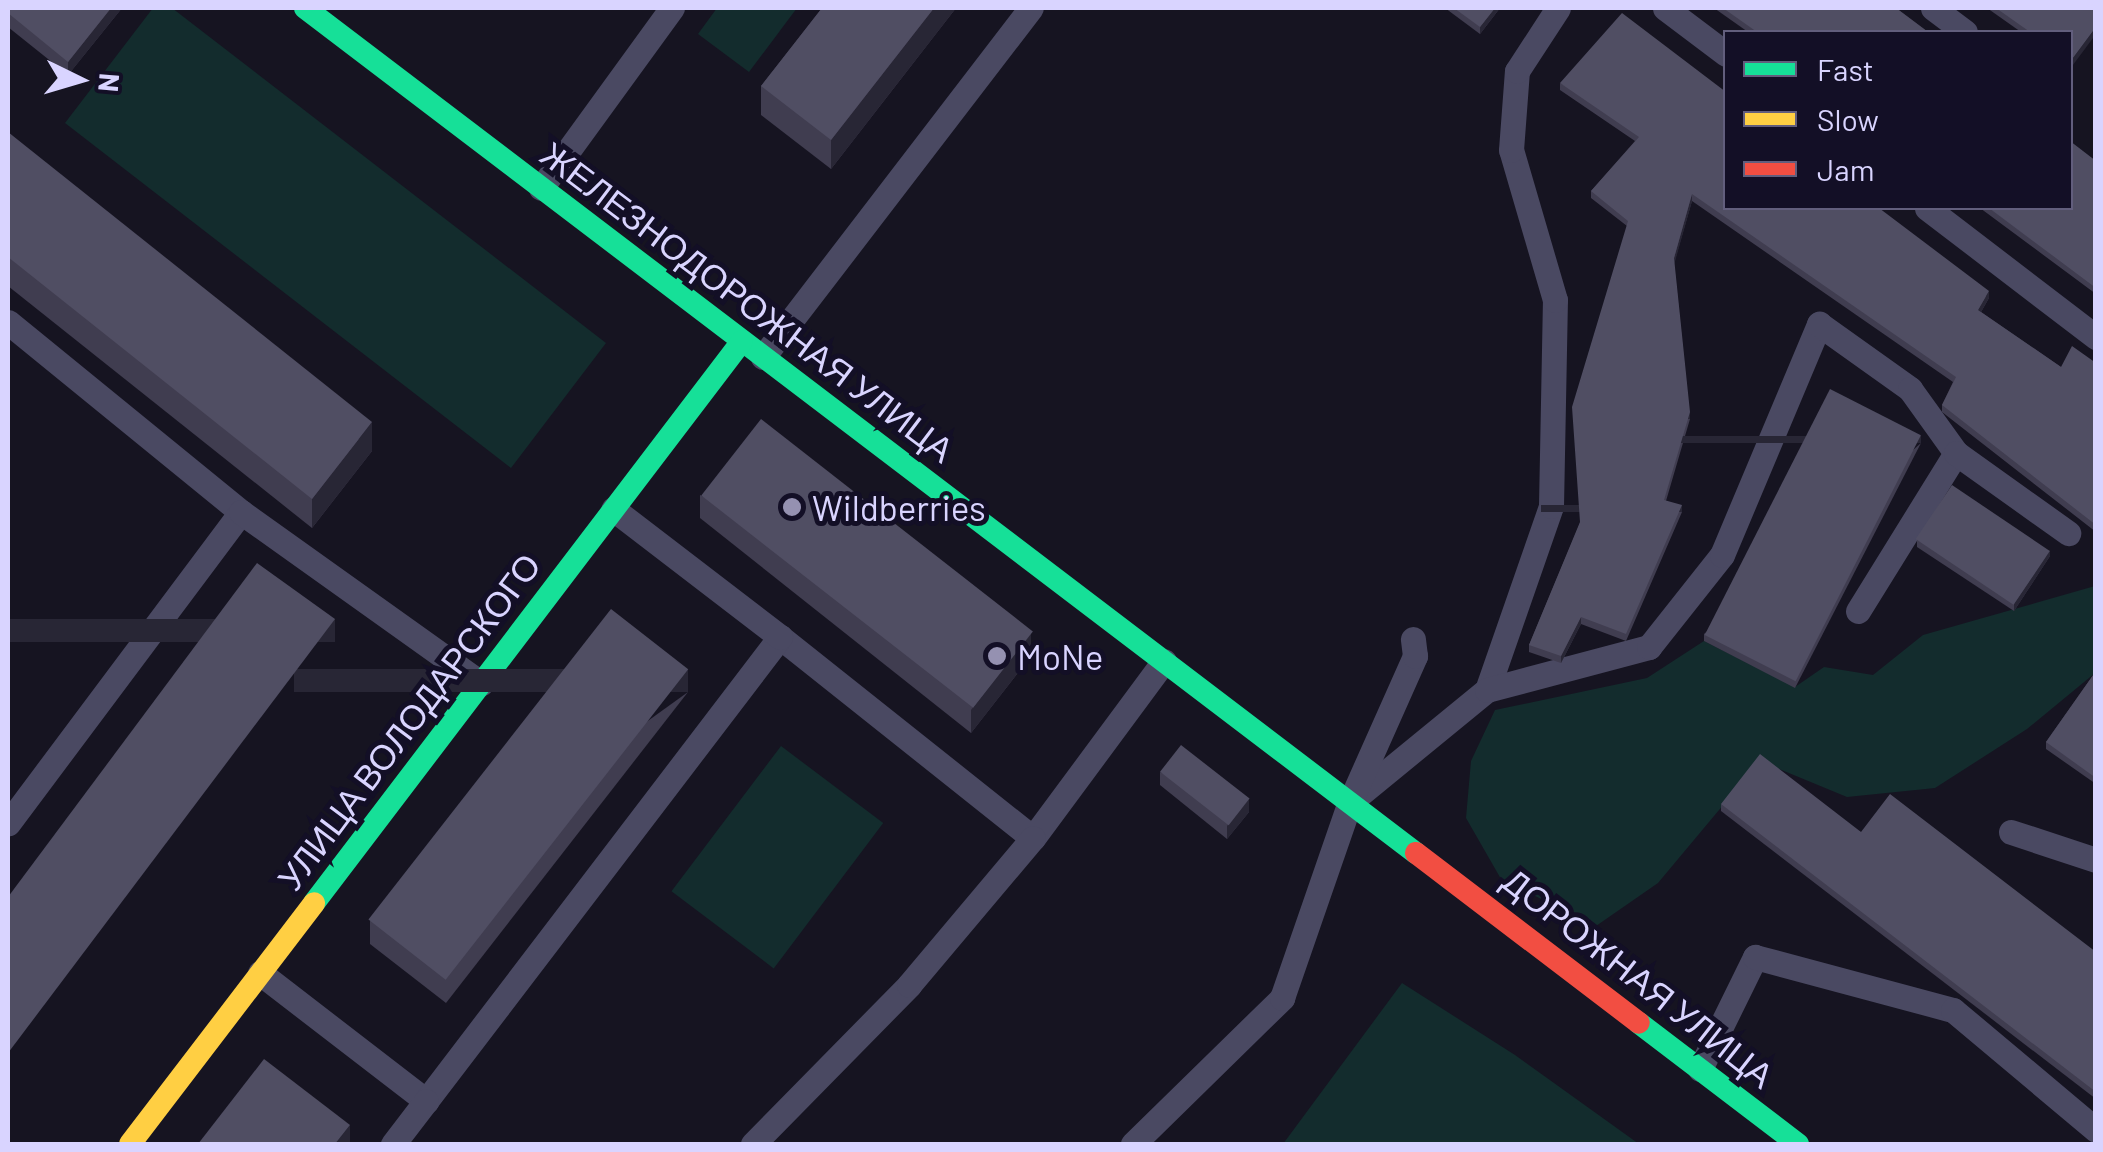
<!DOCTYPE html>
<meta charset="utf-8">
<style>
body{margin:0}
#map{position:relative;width:2103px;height:1152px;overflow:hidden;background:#161421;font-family:Barlow,sans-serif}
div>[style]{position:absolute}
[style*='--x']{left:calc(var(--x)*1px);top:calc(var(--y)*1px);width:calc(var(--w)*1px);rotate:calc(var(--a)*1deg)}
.green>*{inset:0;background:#132c2d;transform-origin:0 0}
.lane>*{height:25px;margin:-12.5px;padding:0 12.5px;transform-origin:12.5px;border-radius:12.5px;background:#4a4962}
.fast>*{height:22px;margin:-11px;padding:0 11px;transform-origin:11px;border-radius:11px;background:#16e098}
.slow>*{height:22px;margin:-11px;padding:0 11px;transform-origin:11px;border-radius:11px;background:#ffcf43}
.jam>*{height:22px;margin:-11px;padding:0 11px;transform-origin:11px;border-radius:11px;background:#f24e42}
.wall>*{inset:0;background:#403d50}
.shaded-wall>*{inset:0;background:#282635;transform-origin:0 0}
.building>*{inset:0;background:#504e63;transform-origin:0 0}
.dots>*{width:28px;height:28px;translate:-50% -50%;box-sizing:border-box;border:5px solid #130f26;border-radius:50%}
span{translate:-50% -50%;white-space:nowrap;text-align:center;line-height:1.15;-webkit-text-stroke:10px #130f26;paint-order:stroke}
.street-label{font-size:35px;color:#d9d4ff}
.poi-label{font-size:35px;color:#d9d4ff}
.left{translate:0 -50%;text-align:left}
.frame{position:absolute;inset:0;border:10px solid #d9d4ff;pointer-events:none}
.legend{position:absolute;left:1723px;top:30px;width:350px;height:180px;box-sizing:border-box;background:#130f26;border:2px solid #625e7d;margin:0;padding:12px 18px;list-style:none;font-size:30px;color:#d9d4ff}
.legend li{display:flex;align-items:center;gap:20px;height:50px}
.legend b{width:50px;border:2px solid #625e7d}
.north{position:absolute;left:30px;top:30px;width:100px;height:100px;-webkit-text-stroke:8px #130f26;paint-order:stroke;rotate:95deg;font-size:28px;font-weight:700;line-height:40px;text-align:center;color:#d9d4ff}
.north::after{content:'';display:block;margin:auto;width:35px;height:45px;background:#d9d4ff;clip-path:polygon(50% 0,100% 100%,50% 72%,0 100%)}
</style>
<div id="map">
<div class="green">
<div style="clip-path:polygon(153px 8px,172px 8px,606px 343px,511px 468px,65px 123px)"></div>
<div style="clip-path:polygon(717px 8px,797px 8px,749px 72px,698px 34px)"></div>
<div style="clip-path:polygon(2095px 586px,2095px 673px,2027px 729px,1935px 788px,1847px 797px,1760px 761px,1658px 883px,1596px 926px,1501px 879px,1466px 818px,1471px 761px,1495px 710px,1647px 678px,1704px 641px,1795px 687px,1824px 667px,1873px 675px,1923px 635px)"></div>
<div style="left:781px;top:746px;width:128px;height:182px;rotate:37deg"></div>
<div style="clip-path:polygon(1402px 983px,1515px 1055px,1639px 1144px,1283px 1144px)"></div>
</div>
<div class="lane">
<div style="--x:1665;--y:8;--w:76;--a:37"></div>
<div style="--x:1933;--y:8;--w:40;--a:37"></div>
<div style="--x:541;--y:188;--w:223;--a:-54"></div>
<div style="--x:1927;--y:208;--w:213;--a:37.4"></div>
<div style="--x:8;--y:322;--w:301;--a:39.2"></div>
<div style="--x:241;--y:512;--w:389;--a:126.8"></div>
<div style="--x:763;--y:357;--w:440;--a:-52.5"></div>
<div style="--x:241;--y:512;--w:295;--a:35.5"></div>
<div style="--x:1858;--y:611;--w:186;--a:-58.2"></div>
<div style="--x:780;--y:637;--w:323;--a:38.5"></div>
<div style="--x:1033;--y:838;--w:220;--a:-53.5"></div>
<div style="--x:1487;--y:690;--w:195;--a:-70.8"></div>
<div style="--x:1551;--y:506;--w:206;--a:-88.9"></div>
<div style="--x:1555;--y:300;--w:156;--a:-106.3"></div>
<div style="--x:1511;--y:150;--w:79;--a:-85.7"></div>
<div style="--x:1517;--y:71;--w:75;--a:-56.9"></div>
<div style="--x:1350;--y:802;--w:177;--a:-39.3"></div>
<div style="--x:1487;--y:690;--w:168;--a:-14.9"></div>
<div style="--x:1649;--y:647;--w:117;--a:-51.6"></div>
<div style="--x:1722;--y:555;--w:251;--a:-67.2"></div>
<div style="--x:1819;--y:324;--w:112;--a:35.5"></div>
<div style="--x:1910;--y:389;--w:79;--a:54.3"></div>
<div style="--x:1956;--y:453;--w:138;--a:35.5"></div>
<div style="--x:2011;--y:832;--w:89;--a:18.2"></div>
<div style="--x:260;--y:973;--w:210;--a:37.6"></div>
<div style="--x:426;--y:1101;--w:584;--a:-52.66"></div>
<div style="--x:780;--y:637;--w:210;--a:-142.5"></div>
<div style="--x:1700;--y:1069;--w:125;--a:-63.8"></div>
<div style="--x:1755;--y:957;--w:205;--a:15"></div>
<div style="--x:1953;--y:1010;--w:187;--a:40"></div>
<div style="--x:393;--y:1144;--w:54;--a:-52.5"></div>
<div style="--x:753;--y:1144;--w:223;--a:-45.5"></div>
<div style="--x:909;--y:985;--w:192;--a:-49.9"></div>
<div style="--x:1133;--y:1144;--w:209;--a:-44.4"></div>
<div style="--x:1282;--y:998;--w:207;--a:-70.9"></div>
<div style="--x:1350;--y:802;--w:160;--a:-66"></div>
<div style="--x:1415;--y:656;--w:17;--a:-97"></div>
</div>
<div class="fast">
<div style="--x:305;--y:8;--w:1396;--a:37.26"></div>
<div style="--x:314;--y:903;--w:706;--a:-52.71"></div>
<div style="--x:1639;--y:1023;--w:200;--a:37.3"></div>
</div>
<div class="slow">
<div style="--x:130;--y:1144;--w:303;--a:-52.6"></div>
</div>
<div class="jam">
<div style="--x:1416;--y:853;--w:280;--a:37.3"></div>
</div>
<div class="wall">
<div style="clip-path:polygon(8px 8px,122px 8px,68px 75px,8px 27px)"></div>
<div style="clip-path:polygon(822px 8px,956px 8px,831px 169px,761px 115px,761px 86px)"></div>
<div style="clip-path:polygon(1445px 8px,1500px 8px,1480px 34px)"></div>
<div style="clip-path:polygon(1714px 8px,1896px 8px,1928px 32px,1748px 32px)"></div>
<div style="clip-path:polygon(1987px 8px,2091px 8px,2070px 32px,2021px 32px)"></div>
<div style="clip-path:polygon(1560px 83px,1989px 298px,1981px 312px,2061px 367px,2096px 363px,2096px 532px,1942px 412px,1942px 405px,1953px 382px,1692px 201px,1674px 263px,1690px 419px,1666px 501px,1682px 512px,1626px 641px,1581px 624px,1561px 663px,1529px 652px,1529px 645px,1580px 523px,1627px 226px,1591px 198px,1591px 191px,1635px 141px,1560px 90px)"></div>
<div style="clip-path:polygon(8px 132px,372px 451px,312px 528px,8px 286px)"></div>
<div style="clip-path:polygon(2096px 161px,2096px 294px,1980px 208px,2070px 208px)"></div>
<div style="clip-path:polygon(1921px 443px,1795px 688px,1704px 641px,1704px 634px)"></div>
<div style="clip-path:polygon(700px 495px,1031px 656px,971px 733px,700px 518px)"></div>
<div style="clip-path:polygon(1917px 540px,2050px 556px,2014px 611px,1917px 547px)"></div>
<div style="clip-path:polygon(2096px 671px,2096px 784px,2046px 749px,2046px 742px)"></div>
<div style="clip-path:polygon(688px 692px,446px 1003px,370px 944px,370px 921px)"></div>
<div style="clip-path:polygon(1160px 772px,1249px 812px,1227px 839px,1160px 785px)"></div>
<div style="clip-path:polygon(1721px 804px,1861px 832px,2096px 952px,2096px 1099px,1721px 811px)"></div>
</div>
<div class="shaded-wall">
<div style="clip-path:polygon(111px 8px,122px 8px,68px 75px,68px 62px)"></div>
<div style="clip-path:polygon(934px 8px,956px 8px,831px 169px,831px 140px)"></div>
<div style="clip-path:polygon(1495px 8px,1500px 8px,1480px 34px,1480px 27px)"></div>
<div style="clip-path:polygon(2096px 27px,2096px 34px,2070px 69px,2070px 62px)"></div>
<div style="clip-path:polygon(1692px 194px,1692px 201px,1674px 265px,1674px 258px)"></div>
<div style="clip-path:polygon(1989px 291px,1989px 298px,1978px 317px,1978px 310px)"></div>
<div style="left:1690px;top:412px;width:7px;height:92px;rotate:90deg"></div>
<div style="clip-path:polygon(372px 422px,372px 451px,312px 528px,312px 499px)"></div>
<div style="left:1921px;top:436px;width:7px;height:276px;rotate:90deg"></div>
<div style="left:1682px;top:505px;width:7px;height:141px;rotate:90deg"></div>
<div style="clip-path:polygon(2050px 550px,2050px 556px,2014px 611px,2014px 604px)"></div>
<div style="clip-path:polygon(1581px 617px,1581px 624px,1561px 663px,1561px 656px)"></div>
<div style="left:335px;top:619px;width:23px;height:543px;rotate:90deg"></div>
<div style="clip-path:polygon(1031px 633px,1031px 656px,971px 733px,971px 710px)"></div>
<div style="left:688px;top:669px;width:23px;height:394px;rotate:90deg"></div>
<div style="clip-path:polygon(1249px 799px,1249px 812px,1227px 839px,1227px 826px)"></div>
<div style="clip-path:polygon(350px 1125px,350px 1144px,335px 1144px)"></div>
</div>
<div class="building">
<div style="clip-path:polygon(8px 8px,111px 8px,68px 62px,8px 13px)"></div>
<div style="clip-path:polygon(822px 8px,934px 8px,831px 140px,761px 86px)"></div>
<div style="clip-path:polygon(1454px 8px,1495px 8px,1480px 27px)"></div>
<div style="clip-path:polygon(1723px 8px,1896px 8px,1928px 32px,1757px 32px)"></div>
<div style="clip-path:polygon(1996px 8px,2091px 8px,2096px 10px,2096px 27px,2070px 62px,2070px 32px,2030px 32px)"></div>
<div style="clip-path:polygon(1622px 13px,1726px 92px,1726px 208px,1879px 208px,1989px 291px,1978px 310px,2061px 367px,2072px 346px,2096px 363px,2096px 525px,1942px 405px,1956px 377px,1692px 194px,1674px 258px,1690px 412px,1664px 500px,1682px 505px,1626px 634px,1581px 617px,1561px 656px,1529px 645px,1580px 522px,1572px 407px,1628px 221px,1591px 191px,1639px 137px,1560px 83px)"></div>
<div style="clip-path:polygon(8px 132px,372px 422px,312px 499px,8px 257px)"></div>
<div style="clip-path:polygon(2070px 141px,2096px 161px,2096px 288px,1989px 208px,2070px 208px)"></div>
<div style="left:1830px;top:389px;width:102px;height:276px;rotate:27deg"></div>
<div style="left:761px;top:419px;width:345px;height:97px;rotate:38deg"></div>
<div style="left:1952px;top:485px;width:118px;height:65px;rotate:34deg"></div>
<div style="clip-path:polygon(257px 563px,335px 619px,8px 1053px,8px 897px)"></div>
<div style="left:611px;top:609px;width:98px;height:394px;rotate:38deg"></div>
<div style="clip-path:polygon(2096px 671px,2096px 778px,2046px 742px)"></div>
<div style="left:1181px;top:745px;width:87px;height:34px;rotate:38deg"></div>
<div style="clip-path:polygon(1760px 754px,1861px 832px,1890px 794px,2096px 952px,2096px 1092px,1721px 804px)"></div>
<div style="clip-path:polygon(264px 1059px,350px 1125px,335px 1144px,198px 1144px)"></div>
</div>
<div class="dots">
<div style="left:792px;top:507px;background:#9591b1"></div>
<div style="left:997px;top:656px;background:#9591b1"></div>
</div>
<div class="street-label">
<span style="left:748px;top:301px;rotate:37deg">ЖЕЛЕЗНОДОРОЖНАЯ УЛИЦА</span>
<span style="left:408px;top:721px;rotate:-53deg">УЛИЦА ВОЛОДАРСКОГО</span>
<span style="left:1639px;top:977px;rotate:38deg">ДОРОЖНАЯ УЛИЦА</span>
</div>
<div class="poi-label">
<span class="left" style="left:812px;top:507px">Wildberries</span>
<span class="left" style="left:1017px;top:656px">MoNe</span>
</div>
<div class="frame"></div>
<ul class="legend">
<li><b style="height:12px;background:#16e098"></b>Fast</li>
<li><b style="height:12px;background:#ffcf43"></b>Slow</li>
<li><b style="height:12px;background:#f24e42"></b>Jam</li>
</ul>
<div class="north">N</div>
</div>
